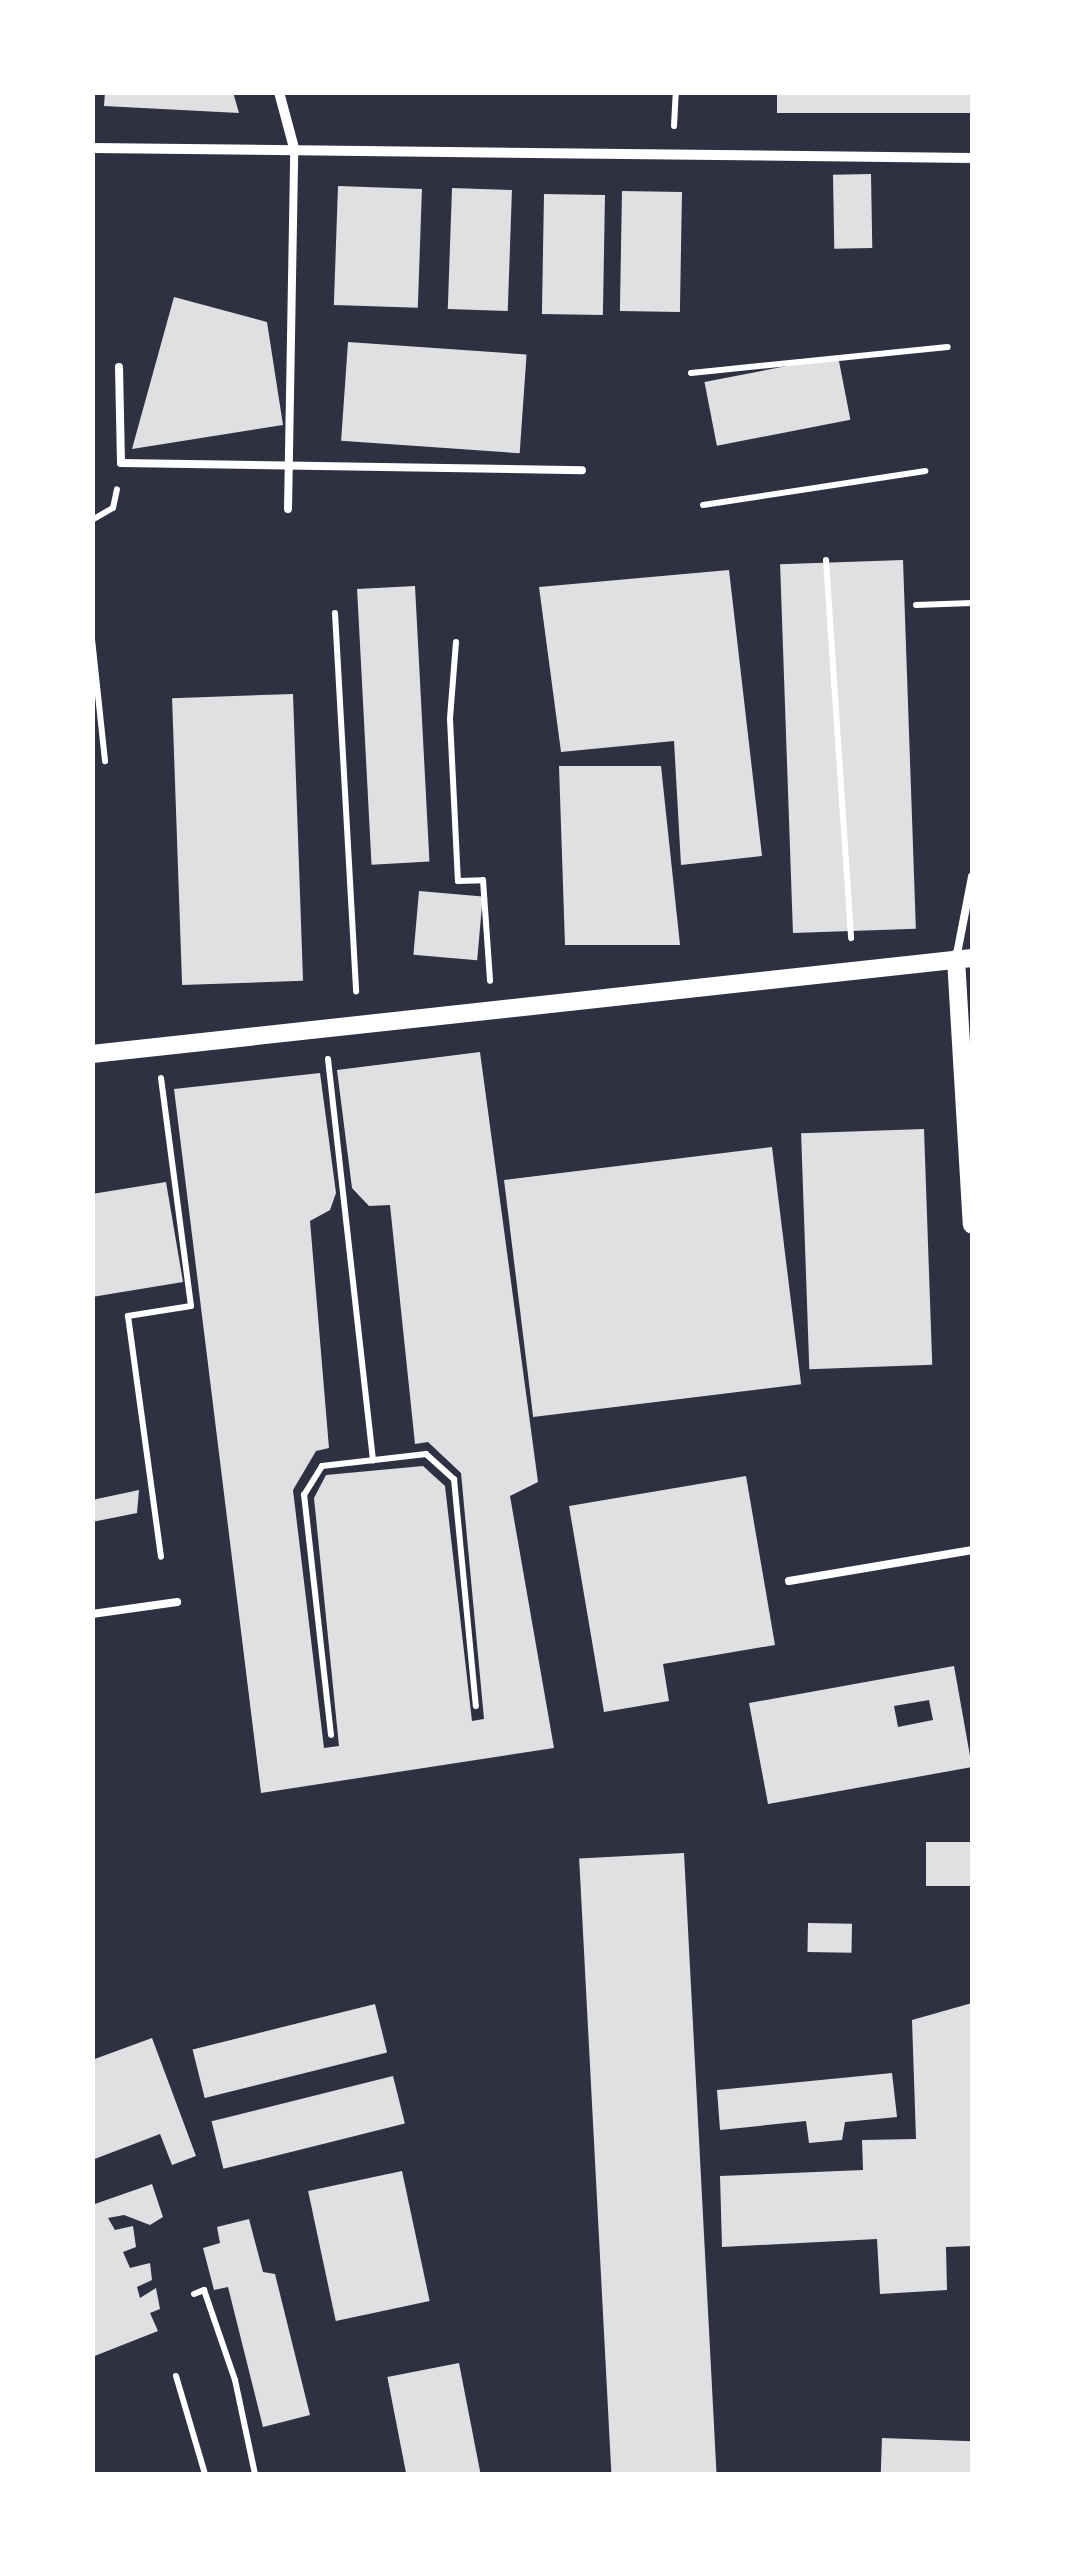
<!DOCTYPE html>
<style>
body{margin:0}
#map{position:relative;width:1065px;height:2567px;overflow:hidden;background:#2d3142;font-family:Manrope,sans-serif}
div>[style]{position:absolute}
[style*='--x']{left:calc(var(--x)*1px);top:calc(var(--y)*1px);width:calc(var(--w)*1px);rotate:calc(var(--a)*1deg)}
.building>*{inset:0;background:#e0e0e3;transform-origin:0 0}
.path>*{height:6px;margin:-3px;padding:0 3px;transform-origin:3px;border-radius:3px;background:#fff}
.service>*{height:8px;margin:-4px;padding:0 4px;transform-origin:4px;border-radius:4px;background:#fff}
.minor>*{height:10px;margin:-5px;padding:0 5px;transform-origin:5px;border-radius:5px;background:#fff}
.tertiary>*{height:18px;margin:-9px;padding:0 9px;transform-origin:9px;border-radius:9px;background:#fff}
span{translate:-50% -50%;white-space:nowrap;text-align:center;line-height:1.15;-webkit-text-stroke:8px #fff;paint-order:stroke}
.frame{position:absolute;inset:0;border:95px solid #fff;pointer-events:none}
</style>
<div id="map">
<div class="building">
<div style="clip-path:polygon(105px 92px,233px 92px,239px 113px,104px 106px)"></div>
<div style="left:777px;top:92px;width:195px;height:21px"></div>
<div style="left:871px;top:174px;width:74px;height:38px;rotate:89deg"></div>
<div style="left:338px;top:186px;width:84px;height:119px;rotate:2deg"></div>
<div style="left:452px;top:188px;width:60px;height:121px;rotate:2deg"></div>
<div style="left:622px;top:191px;width:60px;height:120px;rotate:1deg"></div>
<div style="left:544px;top:194px;width:61px;height:120px;rotate:1deg"></div>
<div style="clip-path:polygon(174px 297px,267px 322px,283px 425px,132px 449px)"></div>
<div style="left:348px;top:342px;width:179px;height:99px;rotate:4deg"></div>
<div style="left:838px;top:356px;width:65px;height:136px;rotate:79deg"></div>
<div style="left:903px;top:560px;width:369px;height:123px;rotate:88deg"></div>
<div style="clip-path:polygon(729px 570px,762px 856px,681px 865px,674px 741px,561px 752px,539px 587px)"></div>
<div style="left:415px;top:586px;width:276px;height:58px;rotate:87deg"></div>
<div style="left:293px;top:694px;width:287px;height:121px;rotate:88deg"></div>
<div style="clip-path:polygon(559px 766px,661px 766px,680px 945px,565px 945px)"></div>
<div style="left:419px;top:891px;width:64px;height:64px;rotate:5deg"></div>
<div style="clip-path:polygon(480px 1052px,538px 1482px,510px 1496px,554px 1748px,261px 1793px,174px 1089px,320px 1073px,336px 1193px,330px 1210px,310px 1221px,329px 1448px,316px 1451px,293px 1490px,324px 1748px,339px 1746px,314px 1498px,326px 1475px,423px 1466px,445px 1486px,472px 1721px,484px 1719px,461px 1473px,428px 1442px,415px 1444px,390px 1205px,369px 1206px,352px 1188px,337px 1070px)"></div>
<div style="left:924px;top:1129px;width:236px;height:123px;rotate:88deg"></div>
<div style="left:772px;top:1147px;width:239px;height:270px;rotate:83deg"></div>
<div style="clip-path:polygon(166px 1182px,183px 1282px,92px 1297px,92px 1194px)"></div>
<div style="clip-path:polygon(746px 1476px,775px 1645px,663px 1664px,669px 1701px,604px 1712px,569px 1506px)"></div>
<div style="clip-path:polygon(139px 1490px,137px 1513px,92px 1522px,92px 1500px)"></div>
<div style="clip-path:polygon(evenodd,954px 1666px,972px 1767px,768px 1804px,749px 1703px,954px 1666px,929px 1700px,933px 1720px,898px 1727px,894px 1706px,929px 1700px)"></div>
<div style="left:926px;top:1842px;width:46px;height:44px"></div>
<div style="left:684px;top:1853px;width:622px;height:105px;rotate:87deg"></div>
<div style="left:808px;top:1923px;width:44px;height:29px;rotate:1deg"></div>
<div style="clip-path:polygon(972px 2003px,972px 2246px,946px 2247px,947px 2290px,880px 2294px,877px 2239px,722px 2247px,720px 2176px,863px 2170px,862px 2140px,916px 2139px,912px 2020px)"></div>
<div style="left:375px;top:2004px;width:50px;height:188px;rotate:76deg"></div>
<div style="clip-path:polygon(152px 2038px,196px 2156px,172px 2165px,160px 2134px,92px 2160px,92px 2060px)"></div>
<div style="clip-path:polygon(892px 2073px,897px 2117px,845px 2122px,842px 2140px,809px 2143px,806px 2121px,720px 2130px,717px 2090px)"></div>
<div style="left:393px;top:2076px;width:49px;height:187px;rotate:76deg"></div>
<div style="left:402px;top:2171px;width:133px;height:96px;rotate:78deg"></div>
<div style="clip-path:polygon(152px 2184px,163px 2217px,150px 2225px,124px 2215px,108px 2218px,115px 2230px,133px 2226px,136px 2247px,123px 2252px,130px 2268px,150px 2263px,152px 2280px,137px 2287px,140px 2298px,156px 2288px,160px 2309px,150px 2313px,158px 2331px,92px 2357px,92px 2205px)"></div>
<div style="clip-path:polygon(249px 2219px,263px 2272px,275px 2274px,310px 2415px,263px 2427px,228px 2287px,214px 2290px,203px 2248px,220px 2243px,217px 2227px)"></div>
<div style="left:459px;top:2363px;width:113px;height:73px;rotate:79deg"></div>
<div style="left:882px;top:2438px;width:90px;height:36px;rotate:2deg"></div>
</div>
<div class="path">
<div style="--x:674;--y:126;--w:34;--a:-87"></div>
<div style="--x:691;--y:373;--w:258;--a:-5.8"></div>
<div style="--x:703;--y:505;--w:225;--a:-8.7"></div>
<div style="--x:92;--y:520;--w:24;--a:-30"></div>
<div style="--x:113;--y:508;--w:19;--a:-78"></div>
<div style="--x:826;--y:560;--w:379;--a:86.2"></div>
<div style="--x:916;--y:605;--w:56;--a:-2"></div>
<div style="--x:335;--y:613;--w:379;--a:86.8"></div>
<div style="--x:92;--y:639;--w:123;--a:83.9"></div>
<div style="--x:456;--y:642;--w:77;--a:94.5"></div>
<div style="--x:450;--y:719;--w:162;--a:87.2"></div>
<div style="--x:458;--y:881;--w:25;--a:-2"></div>
<div style="--x:483;--y:880;--w:101;--a:86"></div>
<div style="--x:328;--y:1059;--w:404;--a:83.6"></div>
<div style="--x:161;--y:1078;--w:230;--a:82.5"></div>
<div style="--x:191;--y:1306;--w:64;--a:171"></div>
<div style="--x:128;--y:1316;--w:243;--a:82.2"></div>
<div style="--x:331;--y:1735;--w:242;--a:-96.4"></div>
<div style="--x:304;--y:1495;--w:34;--a:-58"></div>
<div style="--x:322;--y:1466;--w:105;--a:-6.6"></div>
<div style="--x:426;--y:1454;--w:38;--a:42"></div>
<div style="--x:454;--y:1479;--w:228;--a:84.5"></div>
<div style="--x:194;--y:2294;--w:11;--a:-22"></div>
<div style="--x:204;--y:2290;--w:95;--a:71"></div>
<div style="--x:235;--y:2380;--w:96;--a:78"></div>
<div style="--x:176;--y:2376;--w:102;--a:73.5"></div>
</div>
<div class="service">
<div style="--x:119;--y:367;--w:96;--a:88.8"></div>
<div style="--x:121;--y:463;--w:461;--a:0.9"></div>
<div style="--x:288;--y:509;--w:361;--a:-89"></div>
<div style="--x:956;--y:959;--w:84;--a:-79"></div>
<div style="--x:789;--y:1581;--w:186;--a:-9.6"></div>
<div style="--x:92;--y:1614;--w:86;--a:-8"></div>
</div>
<div class="minor">
<div style="--x:279;--y:92;--w:58;--a:75"></div>
<div style="--x:92;--y:148;--w:880;--a:0.65"></div>
</div>
<div class="tertiary">
<div style="--x:956;--y:959;--w:266;--a:86.6"></div>
<div style="--x:92;--y:1054;--w:885;--a:-6.23"></div>
</div>
<div class="frame"></div>
</div>
